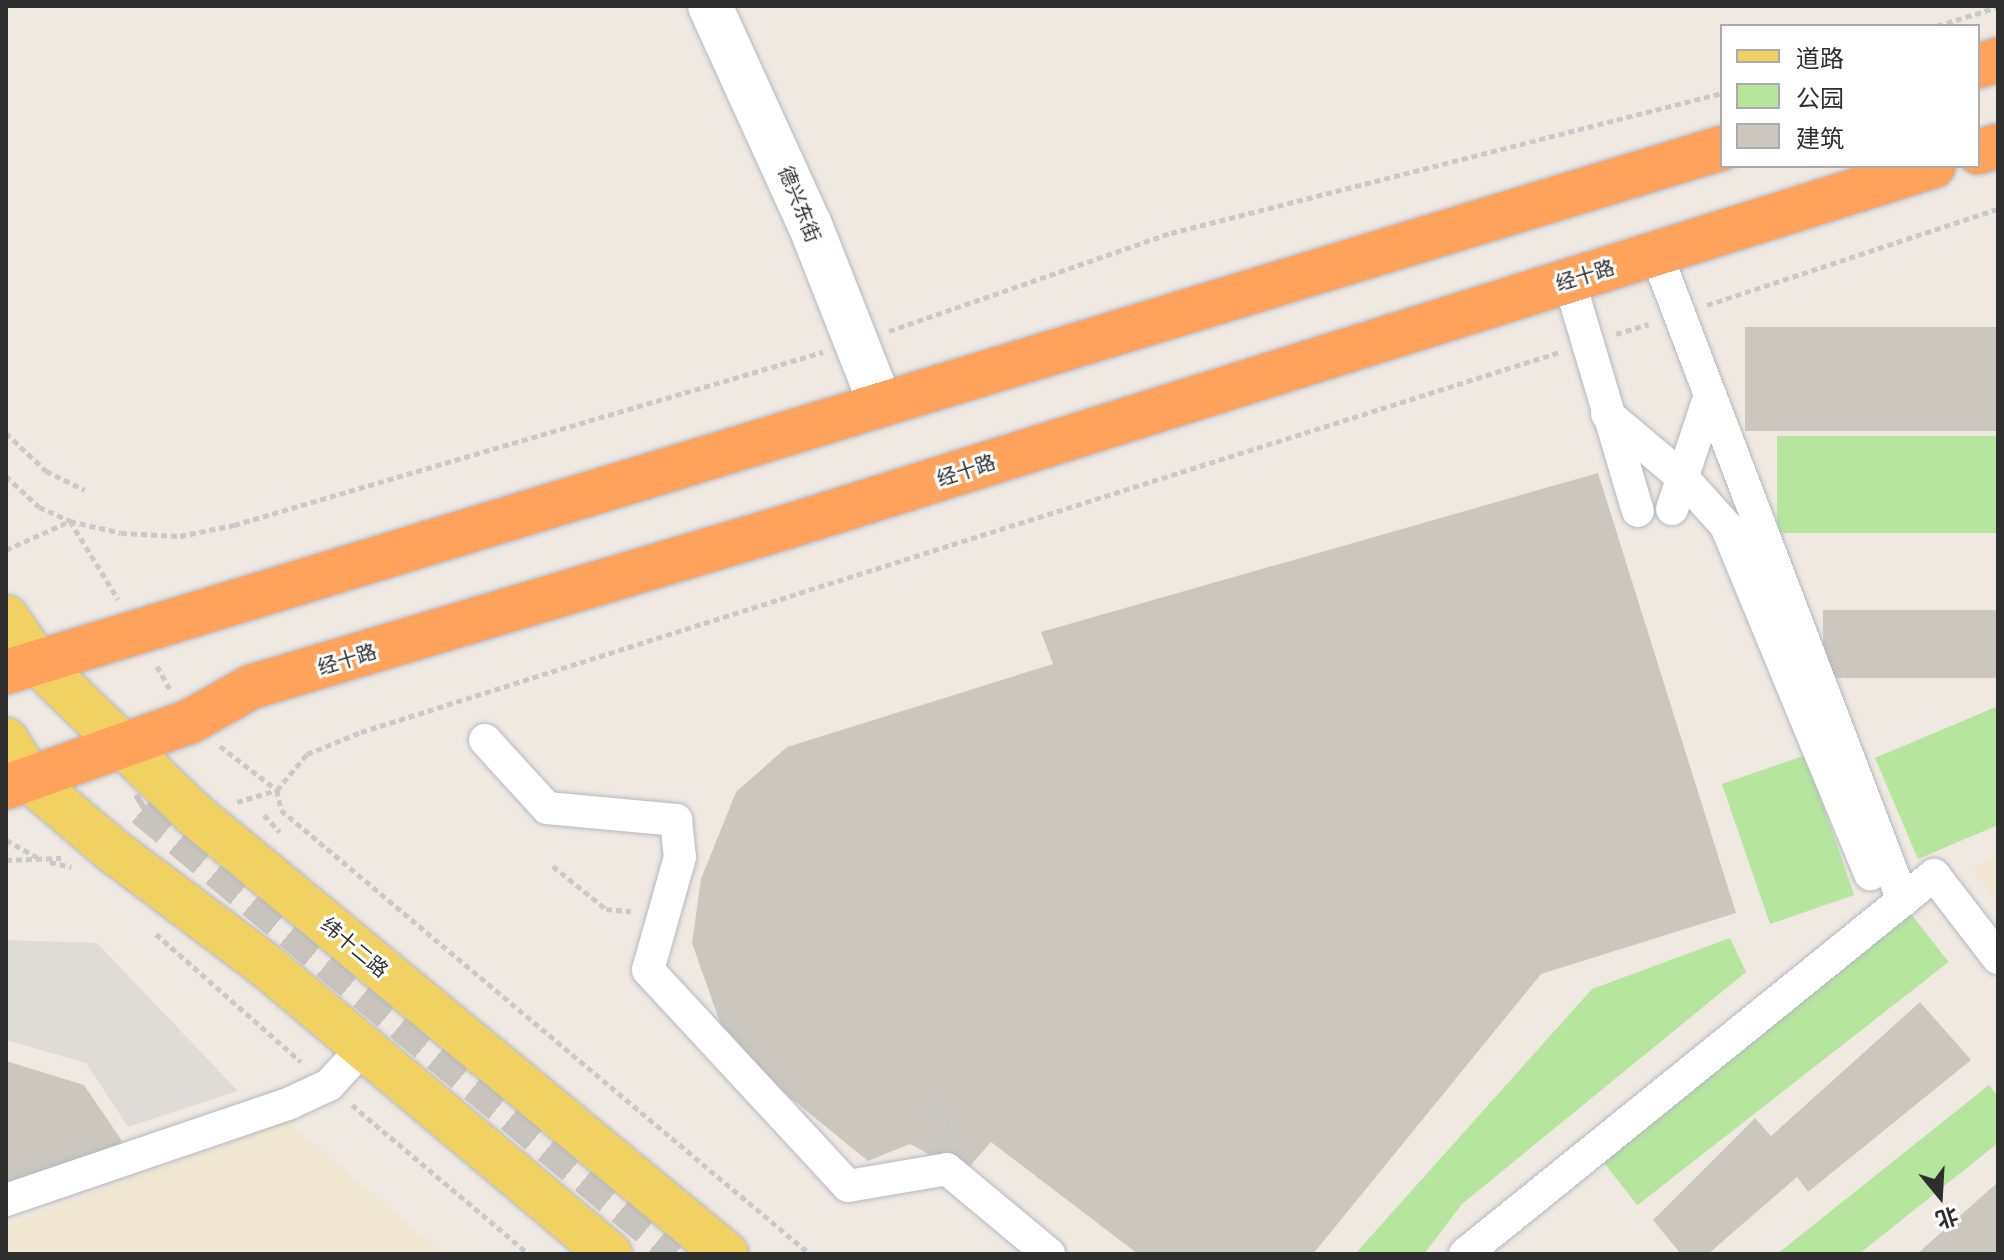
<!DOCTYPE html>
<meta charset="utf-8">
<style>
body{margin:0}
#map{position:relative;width:2004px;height:1260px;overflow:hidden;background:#efe9e1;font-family:"Noto Sans","Noto Sans SC",sans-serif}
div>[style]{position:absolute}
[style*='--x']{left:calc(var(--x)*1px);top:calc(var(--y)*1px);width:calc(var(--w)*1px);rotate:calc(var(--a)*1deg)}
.education>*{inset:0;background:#f0e6d1}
.green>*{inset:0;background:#b6e59e;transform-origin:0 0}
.plaza>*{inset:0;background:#dfdcd8}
.building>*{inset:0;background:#cbc7bf;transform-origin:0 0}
.street-tunnel>*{height:32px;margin-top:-16px;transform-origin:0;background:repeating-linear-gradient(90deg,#c8c4bd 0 32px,transparent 0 48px)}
.path>*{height:5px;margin-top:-2.5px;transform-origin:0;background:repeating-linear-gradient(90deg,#c9c9c9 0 6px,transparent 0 10px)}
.roads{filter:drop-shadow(0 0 2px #b4b7c1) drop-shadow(0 0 2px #b4b7c1)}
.street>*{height:32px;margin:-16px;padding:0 16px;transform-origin:16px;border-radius:16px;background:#fff}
.secondary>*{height:44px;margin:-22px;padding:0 22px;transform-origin:22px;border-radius:22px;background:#fff}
.primary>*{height:44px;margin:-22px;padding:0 22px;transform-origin:22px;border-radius:22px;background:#f2d163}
.highway>*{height:44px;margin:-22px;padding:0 22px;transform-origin:22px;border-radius:22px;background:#ffa35c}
span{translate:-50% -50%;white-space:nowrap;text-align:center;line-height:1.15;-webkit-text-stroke:6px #fff;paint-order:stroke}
.street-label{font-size:20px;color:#2e2e2e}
.frame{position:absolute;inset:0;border:8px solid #2e2e2e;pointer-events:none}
.legend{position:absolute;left:1720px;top:24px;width:260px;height:144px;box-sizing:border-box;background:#fff;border:2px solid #ababab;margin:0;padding:10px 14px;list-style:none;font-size:24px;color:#2e2e2e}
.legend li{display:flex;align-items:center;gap:16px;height:40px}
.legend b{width:40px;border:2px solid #ababab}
.north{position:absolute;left:1900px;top:1156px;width:80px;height:80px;-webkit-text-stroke:6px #fff;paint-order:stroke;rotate:162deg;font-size:22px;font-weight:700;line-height:32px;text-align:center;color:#2e2e2e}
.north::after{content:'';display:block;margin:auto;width:28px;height:36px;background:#2e2e2e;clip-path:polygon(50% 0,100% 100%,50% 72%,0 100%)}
</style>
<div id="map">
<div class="education">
<div style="clip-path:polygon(1998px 856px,1998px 902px,1972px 869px)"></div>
<div style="clip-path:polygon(287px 1121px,443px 1254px,6px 1254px,6px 1225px)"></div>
</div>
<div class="green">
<div style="left:1998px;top:436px;width:97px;height:221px;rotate:90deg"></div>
<div style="clip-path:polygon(1998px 706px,1998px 825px,1918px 859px,1875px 758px)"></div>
<div style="left:1806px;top:755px;width:148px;height:89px;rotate:71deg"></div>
<div style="left:1911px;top:914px;width:61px;height:395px;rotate:52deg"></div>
<div style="clip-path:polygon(1730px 938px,1746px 972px,1462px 1204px,1424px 1254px,1355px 1254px,1592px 989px)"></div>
<div style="clip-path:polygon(1989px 1085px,1998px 1097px,1998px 1143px,1859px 1254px,1777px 1254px)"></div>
</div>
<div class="plaza">
<div style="clip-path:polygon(6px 940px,97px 943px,238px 1091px,128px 1127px,86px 1063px,6px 1040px)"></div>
</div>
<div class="building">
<div style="left:1998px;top:327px;width:104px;height:253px;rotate:90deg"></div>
<div style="clip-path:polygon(1598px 473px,1736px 913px,1541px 974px,1313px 1254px,1138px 1254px,991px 1142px,964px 1173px,910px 1144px,868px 1161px,729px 1048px,692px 943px,701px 879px,736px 792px,787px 747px,1053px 664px,1041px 632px)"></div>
<div style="left:1998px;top:610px;width:68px;height:175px;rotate:90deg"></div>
<div style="clip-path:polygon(1920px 1002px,1971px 1060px,1808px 1192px,1797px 1177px,1708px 1254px,1681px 1254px,1653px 1220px,1755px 1118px,1771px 1136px)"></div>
<div style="clip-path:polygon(6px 1061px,84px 1085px,124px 1144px,6px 1190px)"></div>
<div style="clip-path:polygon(1998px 1182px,1998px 1254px,1917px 1254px)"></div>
</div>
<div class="street-tunnel">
<div style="--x:147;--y:807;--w:6;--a:149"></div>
<div style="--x:142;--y:810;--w:694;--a:39.74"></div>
</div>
<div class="path">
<div style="--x:1937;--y:26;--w:64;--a:-17.3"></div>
<div style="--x:1707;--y:305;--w:306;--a:-18.3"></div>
<div style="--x:889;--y:331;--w:299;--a:-19.2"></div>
<div style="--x:1171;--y:233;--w:569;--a:-14.26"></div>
<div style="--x:1616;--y:334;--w:34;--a:-17"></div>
<div style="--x:6;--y:433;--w:55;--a:43.5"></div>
<div style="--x:46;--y:471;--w:43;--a:26"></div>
<div style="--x:6;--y:476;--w:45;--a:43.2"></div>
<div style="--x:39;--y:507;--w:34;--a:24"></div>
<div style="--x:70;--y:521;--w:92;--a:58.4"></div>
<div style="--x:6;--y:550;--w:70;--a:-24.4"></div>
<div style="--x:70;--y:521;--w:52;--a:13.2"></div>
<div style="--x:121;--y:533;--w:59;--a:2.9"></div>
<div style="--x:180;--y:536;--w:55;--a:-11.5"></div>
<div style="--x:234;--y:525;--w:614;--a:-16.37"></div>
<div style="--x:157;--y:666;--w:26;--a:61"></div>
<div style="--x:220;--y:746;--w:72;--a:37.7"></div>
<div style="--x:277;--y:790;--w:20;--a:79"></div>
<div style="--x:281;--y:810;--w:691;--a:40.01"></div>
<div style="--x:237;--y:802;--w:42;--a:-16.7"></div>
<div style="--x:277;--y:790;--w:47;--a:-50.2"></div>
<div style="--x:307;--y:754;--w:58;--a:-22.2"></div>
<div style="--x:361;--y:732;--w:1258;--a:-17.59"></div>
<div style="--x:264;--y:815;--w:23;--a:47"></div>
<div style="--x:6;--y:840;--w:39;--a:29"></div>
<div style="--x:6;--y:860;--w:55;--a:-2.1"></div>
<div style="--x:50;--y:862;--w:22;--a:13"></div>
<div style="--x:553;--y:866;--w:68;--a:39.1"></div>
<div style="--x:606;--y:909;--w:25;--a:5"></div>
<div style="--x:156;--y:934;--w:193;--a:41.4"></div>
<div style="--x:352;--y:1105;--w:231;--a:40.1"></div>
<div style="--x:927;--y:1108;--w:42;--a:43.1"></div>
</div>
<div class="roads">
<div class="street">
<div style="--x:1656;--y:253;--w:693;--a:69.13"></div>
<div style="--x:1569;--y:280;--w:241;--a:73.4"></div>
<div style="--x:1607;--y:414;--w:99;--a:40.1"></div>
<div style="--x:1683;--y:478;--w:64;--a:48.1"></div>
<div style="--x:1726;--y:526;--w:377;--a:67.5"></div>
<div style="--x:1672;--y:509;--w:120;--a:-71.6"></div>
<div style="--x:485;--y:740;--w:92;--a:47.6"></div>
<div style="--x:547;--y:808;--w:130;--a:5.3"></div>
<div style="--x:676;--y:820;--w:37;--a:84"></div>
<div style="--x:680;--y:857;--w:117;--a:105.8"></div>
<div style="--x:648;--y:970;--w:294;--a:47.2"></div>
<div style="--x:848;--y:1186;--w:100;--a:-9.7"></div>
<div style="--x:947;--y:1169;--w:133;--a:39.8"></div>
<div style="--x:6;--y:1200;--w:298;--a:-18.8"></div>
<div style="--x:288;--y:1104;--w:45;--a:-24.9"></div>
<div style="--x:329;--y:1085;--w:52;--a:-47.4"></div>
<div style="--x:1465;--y:1254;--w:603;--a:-38.94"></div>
<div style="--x:1934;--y:875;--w:105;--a:52.4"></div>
</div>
<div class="secondary">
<div style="--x:710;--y:6;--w:241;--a:65.5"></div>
<div style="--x:810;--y:225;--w:193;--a:68.5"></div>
</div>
<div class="primary">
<div style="--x:6;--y:617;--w:53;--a:55.7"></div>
<div style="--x:36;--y:661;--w:221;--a:44.1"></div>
<div style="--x:195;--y:815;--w:689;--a:39.58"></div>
<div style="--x:6;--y:740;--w:49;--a:58.2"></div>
<div style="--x:32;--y:782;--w:105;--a:40.4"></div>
<div style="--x:112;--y:850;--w:190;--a:36.9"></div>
<div style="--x:264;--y:964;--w:451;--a:40"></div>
</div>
<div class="highway">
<div style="--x:1978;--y:66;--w:21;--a:-17"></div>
<div style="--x:1978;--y:152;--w:21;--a:-17"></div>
<div style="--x:6;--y:672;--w:1794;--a:-16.98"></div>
<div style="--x:6;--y:787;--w:194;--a:-19.6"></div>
<div style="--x:189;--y:722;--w:71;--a:-29.4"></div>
<div style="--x:251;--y:687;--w:558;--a:-16.65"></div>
<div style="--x:786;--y:527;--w:1203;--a:-17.46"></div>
</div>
</div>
<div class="street-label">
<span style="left:800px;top:204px;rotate:68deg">德兴东街</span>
<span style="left:1585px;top:275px;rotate:-17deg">经十路</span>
<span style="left:966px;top:470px;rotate:-18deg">经十路</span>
<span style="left:347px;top:659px;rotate:-17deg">经十路</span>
<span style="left:355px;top:947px;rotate:40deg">纬十二路</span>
</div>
<div class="frame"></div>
<ul class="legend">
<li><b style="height:10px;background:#f2d163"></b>道路</li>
<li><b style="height:22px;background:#b6e59e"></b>公园</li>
<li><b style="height:22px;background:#cbc7bf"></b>建筑</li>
</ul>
<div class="north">北</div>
</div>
